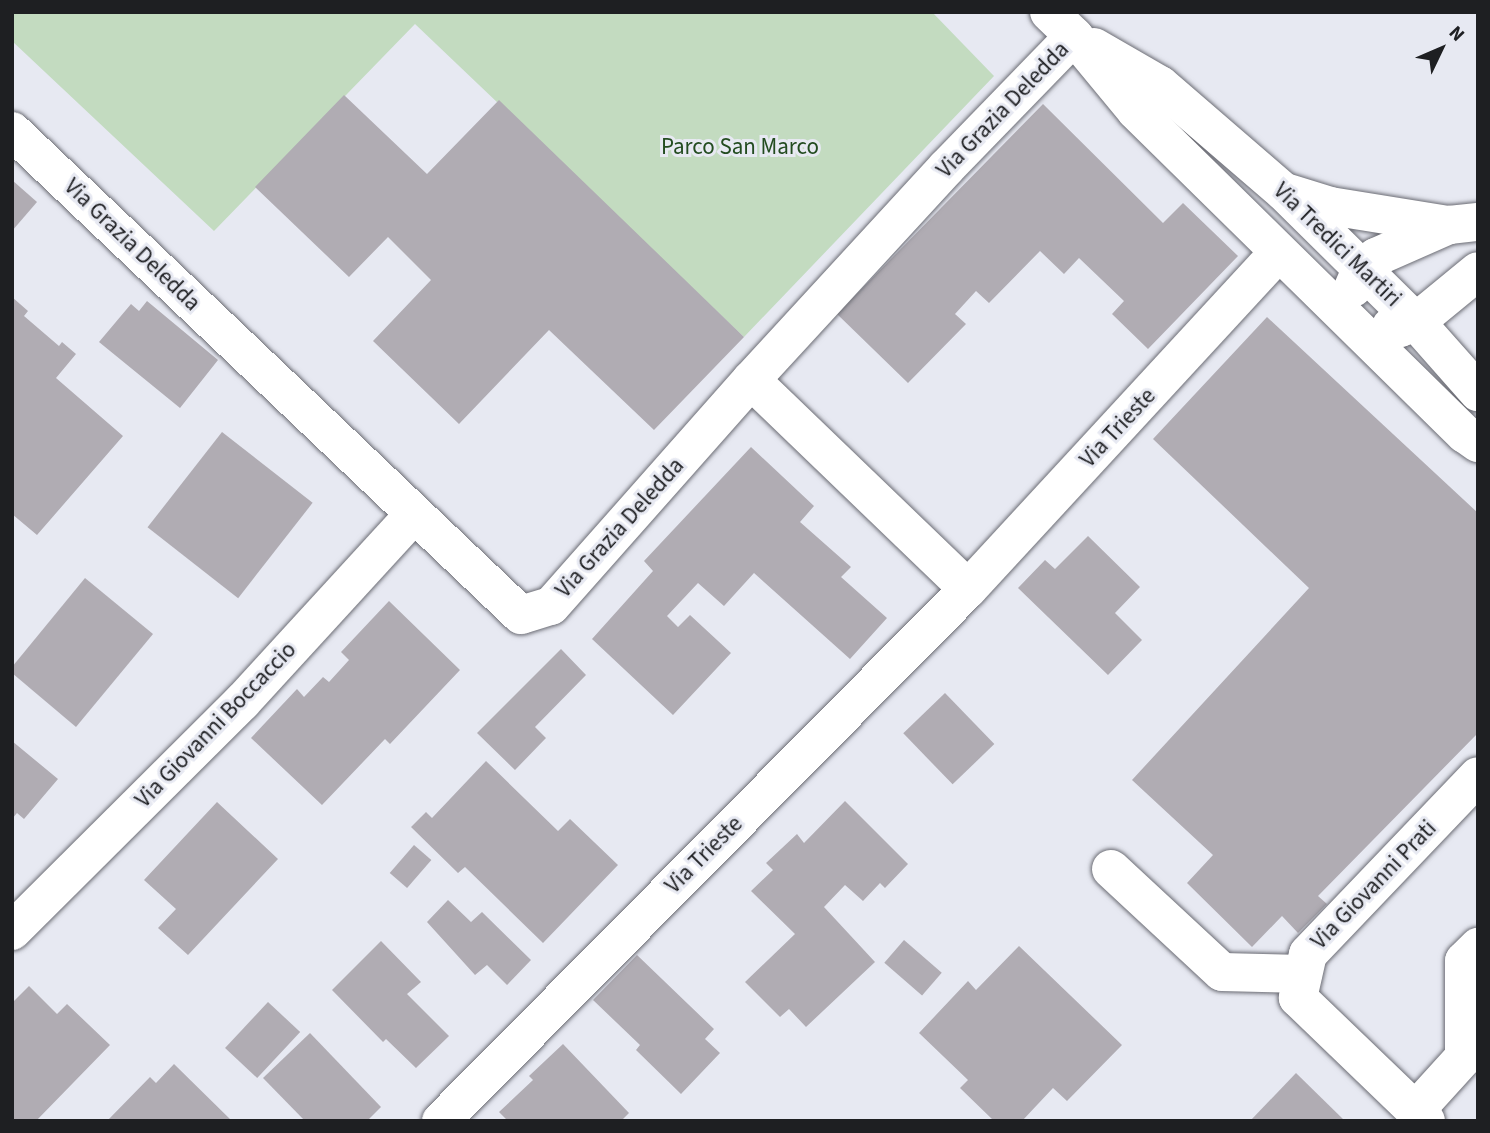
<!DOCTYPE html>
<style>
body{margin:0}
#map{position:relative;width:1490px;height:1133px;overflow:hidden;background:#e7e9f2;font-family:"Source Sans 3",sans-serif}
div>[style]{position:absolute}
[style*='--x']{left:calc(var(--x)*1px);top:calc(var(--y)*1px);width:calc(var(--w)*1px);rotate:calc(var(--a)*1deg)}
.green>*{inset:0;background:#c3dbc0}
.building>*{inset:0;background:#b0acb3;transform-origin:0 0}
.roads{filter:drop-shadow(0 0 2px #6b6c74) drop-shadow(0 0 2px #6b6c74)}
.minor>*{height:38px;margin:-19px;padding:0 19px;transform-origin:19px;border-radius:19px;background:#fff}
span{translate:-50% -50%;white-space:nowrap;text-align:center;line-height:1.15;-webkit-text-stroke:6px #e7e9f2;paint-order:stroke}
.street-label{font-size:23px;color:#1e1f22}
.park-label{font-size:23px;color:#234c20}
.frame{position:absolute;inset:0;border:14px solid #1e1f22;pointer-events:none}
.north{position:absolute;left:1406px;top:14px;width:70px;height:70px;-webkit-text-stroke:5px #e7e9f2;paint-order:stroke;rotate:46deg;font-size:19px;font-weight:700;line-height:28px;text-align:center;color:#1e1f22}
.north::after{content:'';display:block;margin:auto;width:24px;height:32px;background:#1e1f22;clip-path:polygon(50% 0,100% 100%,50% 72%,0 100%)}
</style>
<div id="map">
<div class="green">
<div style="clip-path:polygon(12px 12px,932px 12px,994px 76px,744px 337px,415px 24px,214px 231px,12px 41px)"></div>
</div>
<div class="building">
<div style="clip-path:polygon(344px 95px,427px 174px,499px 100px,744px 337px,654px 430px,549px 330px,459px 424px,373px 341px,431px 280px,388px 237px,349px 277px,255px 187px)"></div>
<div style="clip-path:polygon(1043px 104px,1163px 223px,1183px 203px,1238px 256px,1148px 349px,1112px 314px,1124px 301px,1079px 258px,1064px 274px,1040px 251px,989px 303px,976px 291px,955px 314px,966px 324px,908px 383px,837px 314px)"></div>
<div style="clip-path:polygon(12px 180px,37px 202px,12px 231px)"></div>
<div style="clip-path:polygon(12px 297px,28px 311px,24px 316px,59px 346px,62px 342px,76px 354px,56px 378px,123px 436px,37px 535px,12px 514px)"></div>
<div style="clip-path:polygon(147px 301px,218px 360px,180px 408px,99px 342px,131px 304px,139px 311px)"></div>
<div style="clip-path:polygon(1267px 317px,1478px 513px,1478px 733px,1318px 896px,1327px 904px,1298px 933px,1282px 916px,1252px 947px,1187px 883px,1213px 855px,1132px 780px,1309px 588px,1153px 439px)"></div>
<div style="left:222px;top:432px;width:115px;height:121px;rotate:38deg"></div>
<div style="clip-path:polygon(751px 447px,814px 506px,800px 522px,851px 567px,841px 577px,887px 618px,850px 659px,754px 573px,724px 606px,698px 583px,667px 616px,678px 627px,690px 615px,731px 653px,673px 715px,592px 639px,653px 571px,644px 561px)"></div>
<div style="clip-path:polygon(1088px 536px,1140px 587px,1115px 613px,1142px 640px,1108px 675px,1018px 588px,1045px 560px,1055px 569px)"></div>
<div style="clip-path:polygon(85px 578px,153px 634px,76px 727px,12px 673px,12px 667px)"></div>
<div style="clip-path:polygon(389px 601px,460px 670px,390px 744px,385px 739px,322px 805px,251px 738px,297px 689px,304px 697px,323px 677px,329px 682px,349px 660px,341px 652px)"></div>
<div style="clip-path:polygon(561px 649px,586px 675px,535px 727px,546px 738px,515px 770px,477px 733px)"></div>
<div style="left:945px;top:693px;width:71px;height:58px;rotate:46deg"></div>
<div style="clip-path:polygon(12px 741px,58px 779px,24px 819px,17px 813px,12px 819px)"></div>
<div style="clip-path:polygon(486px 761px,558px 831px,570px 819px,618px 865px,543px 943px,465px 867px,458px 873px,411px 827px,426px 812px,432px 818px)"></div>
<div style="clip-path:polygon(845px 801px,908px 864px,885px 888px,880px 883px,863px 901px,845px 885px,824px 907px,875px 962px,806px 1027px,789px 1009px,780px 1017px,745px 982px,795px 934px,751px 891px,773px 870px,766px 863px,797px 834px,804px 843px)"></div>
<div style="clip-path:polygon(217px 802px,278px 859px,188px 955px,158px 928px,176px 909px,144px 880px)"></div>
<div style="left:414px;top:845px;width:23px;height:37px;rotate:41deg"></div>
<div style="clip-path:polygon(448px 900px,471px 922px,482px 912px,531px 960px,507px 985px,487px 965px,475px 975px,427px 922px)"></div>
<div style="left:904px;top:940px;width:50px;height:30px;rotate:41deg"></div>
<div style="clip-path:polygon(381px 941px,421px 982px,407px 994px,449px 1036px,416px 1068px,386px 1039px,383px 1042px,332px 990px)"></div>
<div style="clip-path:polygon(1019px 946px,1122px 1045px,1067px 1101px,1053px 1088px,1022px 1121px,994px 1121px,960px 1088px,968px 1080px,919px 1033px,968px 981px,976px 990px)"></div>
<div style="clip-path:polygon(637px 955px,714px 1029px,705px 1039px,720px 1053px,681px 1094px,636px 1050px,640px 1045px,593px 1000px)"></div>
<div style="clip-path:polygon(29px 986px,57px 1014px,67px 1004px,110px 1045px,36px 1121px,12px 1121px,12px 1003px)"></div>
<div style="left:268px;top:1002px;width:44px;height:63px;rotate:43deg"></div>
<div style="clip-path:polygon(310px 1033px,381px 1107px,367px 1121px,305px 1121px,263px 1078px)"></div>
<div style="clip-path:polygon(563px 1044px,629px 1113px,621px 1121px,508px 1121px,499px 1112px,533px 1080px,529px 1076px)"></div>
<div style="clip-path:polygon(174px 1064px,232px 1121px,107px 1121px,150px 1077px,156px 1083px)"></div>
<div style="clip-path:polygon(1296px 1073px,1345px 1121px,1250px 1121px)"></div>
</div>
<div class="roads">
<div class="minor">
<div style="--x:1049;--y:12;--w:35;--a:44"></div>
<div style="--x:1074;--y:36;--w:97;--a:50.4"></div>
<div style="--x:1136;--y:111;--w:461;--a:44.5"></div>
<div style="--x:1465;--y:434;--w:16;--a:35"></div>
<div style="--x:1094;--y:47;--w:76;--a:29.9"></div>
<div style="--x:1160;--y:85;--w:164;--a:40.8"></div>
<div style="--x:1284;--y:192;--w:185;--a:44.6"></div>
<div style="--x:1416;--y:322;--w:94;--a:48.5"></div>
<div style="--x:12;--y:131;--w:702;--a:43.56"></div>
<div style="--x:521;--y:615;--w:31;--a:-17"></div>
<div style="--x:551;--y:606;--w:302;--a:-48.5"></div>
<div style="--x:751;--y:380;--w:289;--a:-47.4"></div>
<div style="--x:947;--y:167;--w:182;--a:-45.9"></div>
<div style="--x:1288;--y:193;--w:44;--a:17.2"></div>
<div style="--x:1330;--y:206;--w:121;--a:9.1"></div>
<div style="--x:1449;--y:225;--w:29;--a:-6"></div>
<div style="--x:1353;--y:288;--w:23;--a:-67"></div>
<div style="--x:1362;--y:267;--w:17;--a:-36"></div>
<div style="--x:1376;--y:257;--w:80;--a:-23.7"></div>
<div style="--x:1391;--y:326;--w:9;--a:13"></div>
<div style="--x:1400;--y:328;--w:17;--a:-21"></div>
<div style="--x:1416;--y:322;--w:80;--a:-39.4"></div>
<div style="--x:751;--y:380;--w:301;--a:43.9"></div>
<div style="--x:1111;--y:869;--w:151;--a:42.9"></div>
<div style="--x:1222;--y:972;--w:81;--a:1.4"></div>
<div style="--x:12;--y:931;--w:325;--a:-44.9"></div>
<div style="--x:242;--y:702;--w:255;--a:-47.5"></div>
<div style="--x:1415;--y:1111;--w:73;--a:-47.8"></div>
<div style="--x:1464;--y:1057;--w:96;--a:-90"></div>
<div style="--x:1464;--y:961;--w:20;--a:-45"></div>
<div style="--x:441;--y:1121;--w:749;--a:-45.27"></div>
<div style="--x:968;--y:589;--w:439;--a:-47.3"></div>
<div style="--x:1426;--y:1121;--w:178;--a:-136.1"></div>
<div style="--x:1298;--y:998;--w:45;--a:-77.2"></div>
<div style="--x:1308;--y:954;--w:246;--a:-46.3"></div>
</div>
</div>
<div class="street-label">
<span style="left:1003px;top:110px;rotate:-46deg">Via Grazia Deledda</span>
<span style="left:132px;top:245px;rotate:44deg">Via Grazia Deledda</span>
<span style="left:1337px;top:245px;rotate:44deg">Via Tredici Martiri</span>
<span style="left:1118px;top:428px;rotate:-47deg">Via Trieste</span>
<span style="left:620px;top:528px;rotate:-48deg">Via Grazia Deledda</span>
<span style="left:216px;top:725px;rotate:-46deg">Via Giovanni Boccaccio</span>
<span style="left:704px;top:855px;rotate:-45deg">Via Trieste</span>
<span style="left:1374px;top:885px;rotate:-46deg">Via Giovanni Prati</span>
</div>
<div class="park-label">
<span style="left:740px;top:147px">Parco San Marco</span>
</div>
<div class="frame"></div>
<div class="north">N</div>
</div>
